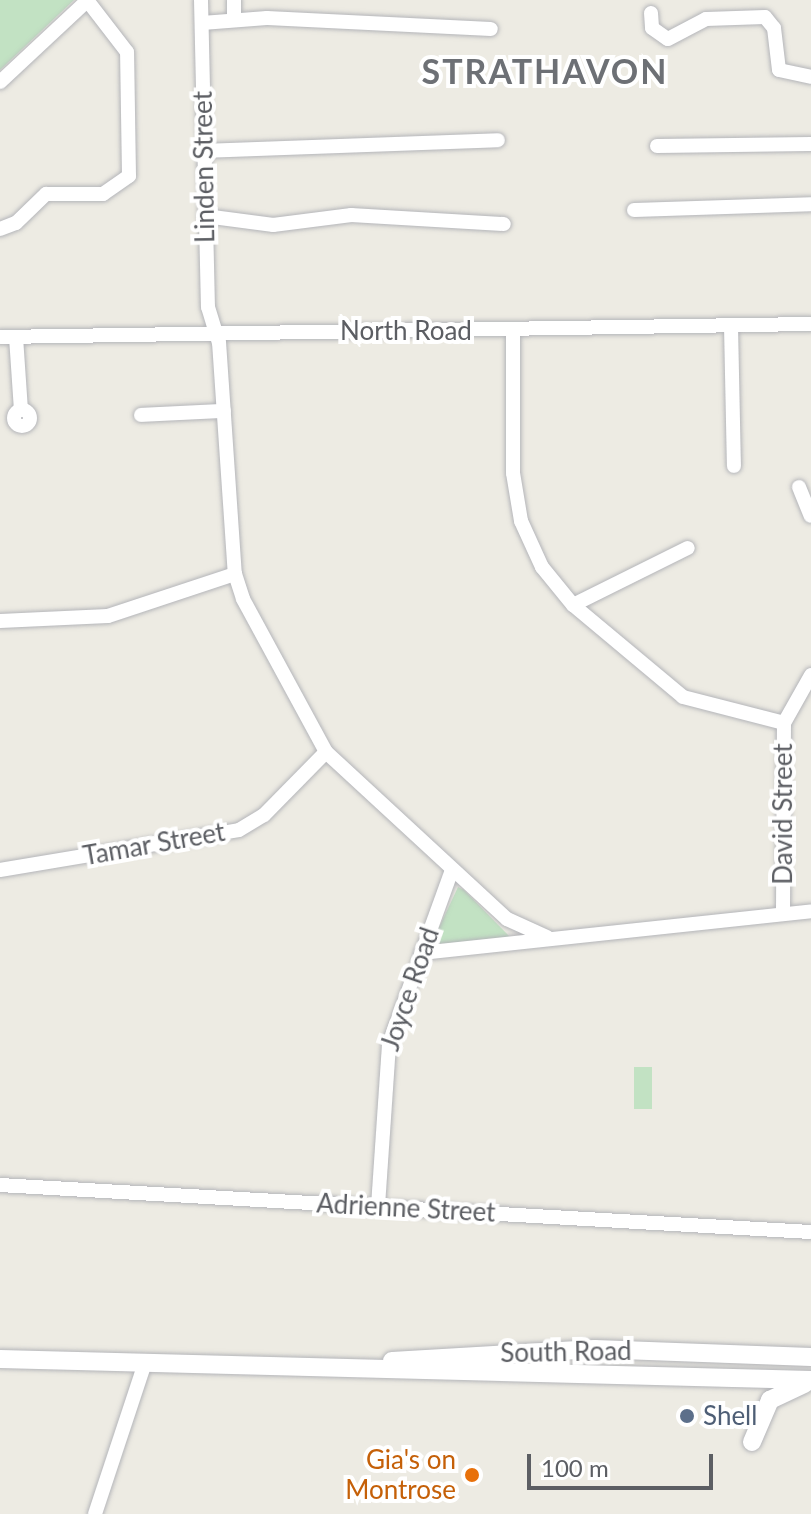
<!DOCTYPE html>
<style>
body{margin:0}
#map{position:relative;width:811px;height:1514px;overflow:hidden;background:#edebe3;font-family:Lato,sans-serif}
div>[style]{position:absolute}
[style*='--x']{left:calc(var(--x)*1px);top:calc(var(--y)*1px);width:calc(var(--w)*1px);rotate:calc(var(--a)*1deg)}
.green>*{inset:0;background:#c2e2c3;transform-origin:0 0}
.roads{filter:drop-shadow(0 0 2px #b4b5b9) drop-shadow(0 0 2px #b4b5b9)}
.minor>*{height:14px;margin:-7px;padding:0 7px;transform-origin:7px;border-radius:7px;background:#fff}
.minor>.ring{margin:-7px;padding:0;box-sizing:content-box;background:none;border:14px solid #fff;border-radius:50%}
.tertiary>*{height:18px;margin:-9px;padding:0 9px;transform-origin:9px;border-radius:9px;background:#fff}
.dots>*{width:22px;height:22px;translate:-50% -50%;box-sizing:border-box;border:4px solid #fff;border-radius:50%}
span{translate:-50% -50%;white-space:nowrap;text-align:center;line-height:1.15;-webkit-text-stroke:8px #fff;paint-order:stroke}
.street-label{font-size:26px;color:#5c5e63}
.service-label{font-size:26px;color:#4e5e75}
.left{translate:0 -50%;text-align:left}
.food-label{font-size:26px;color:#c56008}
.right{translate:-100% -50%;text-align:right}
.district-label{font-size:34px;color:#6d7075;font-weight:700;letter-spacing:2px}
.scale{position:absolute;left:527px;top:1454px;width:186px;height:36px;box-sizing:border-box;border:4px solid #5c5e63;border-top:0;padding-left:10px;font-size:24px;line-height:28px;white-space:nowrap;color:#5c5e63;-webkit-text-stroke:6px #fff;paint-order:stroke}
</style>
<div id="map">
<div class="green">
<div style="clip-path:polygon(0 0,74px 0,0 70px)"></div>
<div style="clip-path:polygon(458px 887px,464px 890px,510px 937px,440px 944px,436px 934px)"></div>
<div style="left:634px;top:1067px;width:18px;height:42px"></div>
</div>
<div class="roads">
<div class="minor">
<div style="--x:201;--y:0;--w:307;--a:88.7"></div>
<div style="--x:208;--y:307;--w:37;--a:73"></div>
<div style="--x:219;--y:342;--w:233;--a:86.1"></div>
<div style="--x:235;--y:574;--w:26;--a:72"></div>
<div style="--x:243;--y:599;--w:174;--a:61.5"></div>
<div style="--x:326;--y:752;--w:246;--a:42.7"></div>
<div style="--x:507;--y:919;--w:44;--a:24.2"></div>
<div style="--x:234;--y:0;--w:20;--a:90"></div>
<div style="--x:651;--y:13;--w:15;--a:86"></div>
<div style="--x:652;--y:28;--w:19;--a:35"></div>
<div style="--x:668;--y:39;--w:43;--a:-27.8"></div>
<div style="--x:706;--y:19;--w:59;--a:-1.9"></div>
<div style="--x:765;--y:17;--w:14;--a:51"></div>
<div style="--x:774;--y:28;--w:42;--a:83.2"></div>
<div style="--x:779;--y:70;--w:33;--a:12"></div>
<div style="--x:202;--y:23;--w:65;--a:-4.4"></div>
<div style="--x:267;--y:18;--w:224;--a:2.8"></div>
<div style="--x:0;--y:82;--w:120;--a:-43"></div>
<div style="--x:657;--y:146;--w:154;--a:-0.7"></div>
<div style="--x:202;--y:151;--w:296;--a:-2.1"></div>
<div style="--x:634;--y:210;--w:177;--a:-1.9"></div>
<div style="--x:205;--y:216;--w:69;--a:7.5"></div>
<div style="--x:273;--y:225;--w:79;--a:-7.3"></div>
<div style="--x:351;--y:215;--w:153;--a:3.4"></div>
<div style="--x:0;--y:229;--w:17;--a:-21"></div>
<div style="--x:16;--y:223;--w:42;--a:-44"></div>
<div style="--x:46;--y:194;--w:57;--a:0"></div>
<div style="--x:103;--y:194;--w:32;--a:-35"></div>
<div style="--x:129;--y:176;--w:124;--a:-90.9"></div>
<div style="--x:127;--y:52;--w:66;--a:-127.6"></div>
<div style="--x:731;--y:326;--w:140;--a:88.8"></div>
<div style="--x:513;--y:331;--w:142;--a:90"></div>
<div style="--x:513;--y:473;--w:49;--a:80.5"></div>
<div style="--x:521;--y:521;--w:51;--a:65.5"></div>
<div style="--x:542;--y:567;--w:49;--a:50.8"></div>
<div style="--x:573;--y:605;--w:143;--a:39.9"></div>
<div style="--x:683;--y:697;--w:104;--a:14.4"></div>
<div style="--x:0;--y:337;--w:811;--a:-0.92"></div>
<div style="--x:16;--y:337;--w:73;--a:86.1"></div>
<div class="ring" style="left:14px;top:410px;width:2px;height:2px"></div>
<div style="--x:141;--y:415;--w:83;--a:-2.8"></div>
<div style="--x:799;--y:487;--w:31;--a:68"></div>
<div style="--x:573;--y:605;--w:128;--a:-26.4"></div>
<div style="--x:0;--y:621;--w:108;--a:-2.7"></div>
<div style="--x:108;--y:616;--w:134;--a:-18.3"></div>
<div style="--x:0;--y:870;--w:242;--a:-9.5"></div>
<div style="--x:239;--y:830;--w:29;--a:-31"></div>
<div style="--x:264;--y:815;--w:88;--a:-45.5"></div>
<div style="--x:783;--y:912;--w:189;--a:-89.7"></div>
<div style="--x:784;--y:723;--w:55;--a:-60.6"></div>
<div style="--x:421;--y:953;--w:392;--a:-6.1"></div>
<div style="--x:0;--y:1185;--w:812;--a:3.32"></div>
<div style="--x:378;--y:1206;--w:162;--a:-86.1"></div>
<div style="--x:389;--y:1044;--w:185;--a:-70.1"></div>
<div style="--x:95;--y:1514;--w:159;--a:-71.7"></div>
</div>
<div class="tertiary">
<div style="--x:0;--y:1359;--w:811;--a:1.48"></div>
<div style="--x:392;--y:1361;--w:203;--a:-3.4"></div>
<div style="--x:595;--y:1349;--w:216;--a:2.1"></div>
<div style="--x:752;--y:1442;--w:46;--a:-66.8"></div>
<div style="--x:770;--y:1400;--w:38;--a:-25"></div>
</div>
</div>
<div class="dots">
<div style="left:687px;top:1416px;background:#5c6f8a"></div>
<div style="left:472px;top:1475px;background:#e8710a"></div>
</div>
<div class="street-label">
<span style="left:204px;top:167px;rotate:-91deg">Linden Street</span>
<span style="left:406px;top:331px">North Road</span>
<span style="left:783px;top:814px;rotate:-90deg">David Street</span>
<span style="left:154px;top:844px;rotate:-10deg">Tamar Street</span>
<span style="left:410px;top:989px;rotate:-71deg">Joyce Road</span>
<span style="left:406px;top:1208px;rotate:3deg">Adrienne Street</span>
<span style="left:566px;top:1352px;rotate:-1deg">South Road</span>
</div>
<div class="service-label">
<span class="left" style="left:703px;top:1416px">Shell</span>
</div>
<div class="food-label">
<span class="right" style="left:456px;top:1475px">Gia's on<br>Montrose</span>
</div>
<div class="district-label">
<span style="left:545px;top:71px">STRATHAVON</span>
</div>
<div class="scale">100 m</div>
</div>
